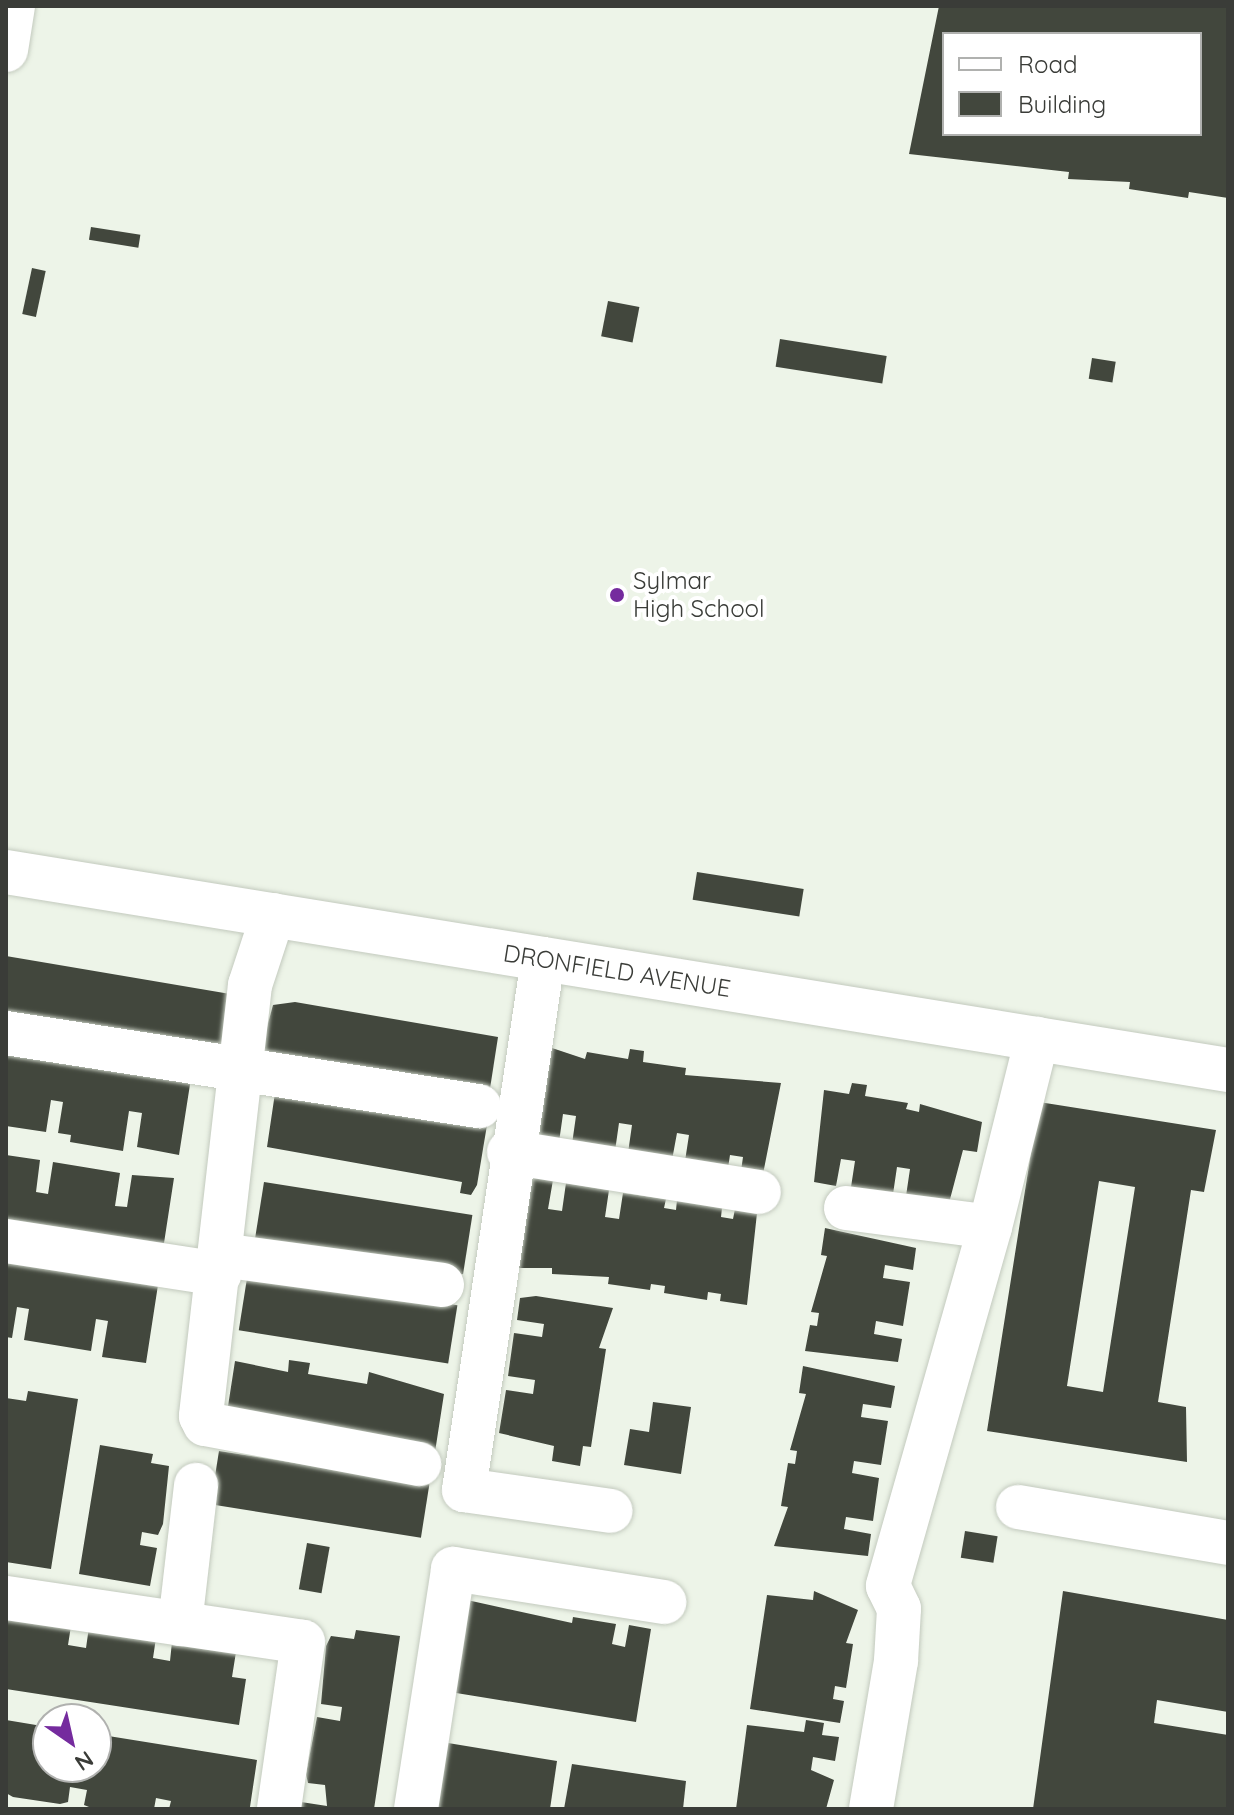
<!DOCTYPE html>
<style>
body{margin:0}
#map{position:relative;width:1234px;height:1815px;overflow:hidden;background:#edf4e8;font-family:Quicksand,sans-serif}
div>[style]{position:absolute}
[style*='--x']{left:calc(var(--x)*1px);top:calc(var(--y)*1px);width:calc(var(--w)*1px);rotate:calc(var(--a)*1deg)}
.building>*{inset:0;background:#42473d;transform-origin:0 0}
.roads{filter:drop-shadow(0 0 2px #c3cabe) drop-shadow(0 0 2px #c3cabe)}
.minor>*{height:44px;margin:-22px;padding:0 22px;transform-origin:22px;border-radius:22px;background:#fff}
.dots>*{width:22px;height:22px;translate:-50% -50%;box-sizing:border-box;border:4px solid #fff;border-radius:50%}
span{translate:-50% -50%;white-space:nowrap;text-align:center;line-height:1.15;-webkit-text-stroke:8px #fff;paint-order:stroke}
.poi-label{font-size:24px;color:#3a3c38}
.left{translate:0 -50%;text-align:left}
.street-label{font-size:24px;color:#3a3c38}
.frame{position:absolute;inset:0;border:8px solid #3a3c38;pointer-events:none}
.legend{position:absolute;left:942px;top:32px;width:260px;height:104px;box-sizing:border-box;background:#fff;border:2px solid #b0b1af;margin:0;padding:10px 14px;list-style:none;font-size:24px;color:#3a3c38}
.legend li{display:flex;align-items:center;gap:16px;height:40px}
.legend b{width:40px;border:2px solid #b0b1af}
.north{position:absolute;left:32px;top:1703px;width:80px;height:80px;box-sizing:border-box;background:#fff;border:2px solid #b0b1af;border-radius:50%;rotate:146deg;font-size:22px;font-weight:700;line-height:32px;text-align:center;color:#3a3c38}
.north::after{content:'';display:block;margin:auto;width:28px;height:36px;background:#752b9e;clip-path:polygon(50% 0,100% 100%,50% 72%,0 100%)}
</style>
<div id="map">
<div class="building">
<div style="clip-path:polygon(evenodd,939px 6px,1228px 6px,1228px 198px,1189px 192px,1188px 198px,1129px 189px,1130px 182px,1068px 179px,1069px 172px,909px 154px,939px 6px,944px 34px,1200px 34px,1200px 134px,944px 134px,944px 34px)"></div>
<div style="left:91px;top:227px;width:50px;height:13px;rotate:9deg"></div>
<div style="left:32px;top:268px;width:14px;height:47px;rotate:12deg"></div>
<div style="left:608px;top:301px;width:32px;height:36px;rotate:11deg"></div>
<div style="left:780px;top:339px;width:108px;height:28px;rotate:9deg"></div>
<div style="left:1092px;top:358px;width:24px;height:21px;rotate:9deg"></div>
<div style="left:697px;top:872px;width:108px;height:28px;rotate:9deg"></div>
<div style="clip-path:polygon(6px 956px,236px 995px,227px 1049px,6px 1022px)"></div>
<div style="clip-path:polygon(295px 1002px,498px 1037px,489px 1095px,260px 1053px,273px 1005px)"></div>
<div style="clip-path:polygon(546px 1046px,585px 1059px,587px 1052px,628px 1059px,630px 1049px,644px 1051px,643px 1062px,686px 1068px,685px 1075px,781px 1083px,763px 1174px,741px 1171px,743px 1157px,730px 1155px,728px 1168px,685px 1161px,689px 1135px,677px 1133px,672px 1160px,628px 1153px,632px 1125px,619px 1123px,615px 1151px,572px 1144px,576px 1116px,563px 1114px,559px 1142px,537px 1138px)"></div>
<div style="clip-path:polygon(6px 1048px,191px 1078px,179px 1155px,137px 1147px,142px 1113px,129px 1111px,123px 1151px,70px 1142px,71px 1135px,58px 1133px,63px 1102px,51px 1100px,46px 1132px,6px 1126px)"></div>
<div style="clip-path:polygon(852px 1083px,867px 1085px,865px 1096px,908px 1103px,906px 1109px,919px 1112px,920px 1104px,982px 1122px,977px 1152px,963px 1150px,949px 1203px,906px 1196px,910px 1169px,897px 1167px,893px 1194px,851px 1187px,855px 1161px,841px 1159px,836px 1186px,814px 1182px,824px 1090px,849px 1094px)"></div>
<div style="clip-path:polygon(275px 1093px,487px 1125px,477px 1185px,471px 1195px,460px 1193px,462px 1182px,267px 1147px)"></div>
<div style="clip-path:polygon(evenodd,1039px 1102px,1216px 1130px,1204px 1192px,1191px 1190px,1158px 1402px,1186px 1407px,1187px 1462px,987px 1431px,1039px 1102px,1099px 1181px,1135px 1187px,1103px 1392px,1067px 1386px,1099px 1181px)"></div>
<div style="clip-path:polygon(6px 1155px,40px 1160px,36px 1192px,48px 1194px,53px 1162px,120px 1173px,115px 1206px,127px 1207px,132px 1175px,174px 1178px,162px 1256px,6px 1231px)"></div>
<div style="clip-path:polygon(530px 1177px,553px 1180px,548px 1209px,562px 1211px,566px 1183px,609px 1190px,605px 1217px,619px 1219px,623px 1193px,666px 1199px,664px 1208px,676px 1210px,677px 1200px,722px 1208px,721px 1217px,733px 1219px,735px 1209px,757px 1213px,747px 1305px,720px 1301px,721px 1294px,708px 1292px,707px 1300px,664px 1293px,665px 1286px,651px 1284px,650px 1290px,608px 1284px,609px 1277px,552px 1274px,552px 1268px,511px 1268px)"></div>
<div style="left:264px;top:1182px;width:211px;height:60px;rotate:9deg"></div>
<div style="clip-path:polygon(825px 1228px,916px 1248px,913px 1270px,885px 1265px,883px 1278px,910px 1282px,903px 1326px,876px 1321px,874px 1334px,902px 1339px,898px 1362px,805px 1351px,810px 1325px,817px 1326px,819px 1313px,811px 1312px,827px 1256px,821px 1255px)"></div>
<div style="clip-path:polygon(6px 1261px,158px 1285px,146px 1363px,102px 1357px,108px 1321px,96px 1319px,91px 1351px,24px 1340px,29px 1309px,17px 1307px,12px 1338px,6px 1337px)"></div>
<div style="left:248px;top:1272px;width:212px;height:59px;rotate:9deg"></div>
<div style="clip-path:polygon(536px 1296px,613px 1308px,599px 1348px,606px 1349px,591px 1447px,583px 1446px,580px 1466px,552px 1461px,554px 1446px,499px 1433px,506px 1390px,533px 1394px,535px 1380px,508px 1376px,514px 1333px,542px 1337px,544px 1324px,517px 1320px,520px 1298px)"></div>
<div style="clip-path:polygon(289px 1360px,310px 1363px,308px 1374px,367px 1384px,369px 1372px,444px 1394px,435px 1452px,226px 1419px,235px 1361px,288px 1372px)"></div>
<div style="clip-path:polygon(803px 1366px,895px 1386px,891px 1408px,863px 1404px,861px 1417px,888px 1421px,881px 1465px,854px 1461px,852px 1473px,879px 1478px,873px 1521px,846px 1517px,844px 1529px,871px 1534px,868px 1556px,774px 1546px,788px 1507px,781px 1506px,788px 1463px,795px 1464px,797px 1451px,790px 1450px,806px 1394px,799px 1393px)"></div>
<div style="clip-path:polygon(28px 1391px,78px 1399px,51px 1569px,6px 1562px,6px 1398px,26px 1401px)"></div>
<div style="clip-path:polygon(653px 1402px,691px 1407px,681px 1474px,624px 1465px,630px 1429px,649px 1432px)"></div>
<div style="clip-path:polygon(100px 1445px,153px 1454px,151px 1463px,169px 1466px,163px 1524px,158px 1535px,142px 1532px,140px 1545px,157px 1548px,150px 1586px,79px 1574px)"></div>
<div style="left:219px;top:1451px;width:213px;height:54px;rotate:9deg"></div>
<div style="left:965px;top:1531px;width:33px;height:27px;rotate:9deg"></div>
<div style="left:307px;top:1543px;width:23px;height:47px;rotate:10deg"></div>
<div style="clip-path:polygon(814px 1591px,858px 1610px,846px 1643px,853px 1644px,846px 1688px,835px 1686px,833px 1699px,844px 1701px,840px 1723px,750px 1709px,767px 1595px,813px 1600px)"></div>
<div style="clip-path:polygon(1063px 1591px,1228px 1620px,1228px 1712px,1157px 1700px,1154px 1723px,1228px 1735px,1228px 1809px,1033px 1809px)"></div>
<div style="clip-path:polygon(467px 1600px,572px 1623px,573px 1617px,616px 1624px,612px 1644px,625px 1647px,629px 1625px,651px 1629px,636px 1722px,450px 1692px)"></div>
<div style="clip-path:polygon(6px 1614px,71px 1626px,68px 1645px,86px 1648px,89px 1627px,156px 1638px,153px 1658px,170px 1661px,172px 1642px,236px 1652px,232px 1677px,246px 1679px,239px 1725px,6px 1689px)"></div>
<div style="clip-path:polygon(356px 1630px,400px 1636px,374px 1809px,300px 1809px,301px 1802px,327px 1806px,325px 1785px,308px 1783px,306px 1774px,317px 1717px,340px 1721px,342px 1707px,321px 1704px,326px 1646px,331px 1636px,354px 1639px)"></div>
<div style="clip-path:polygon(6px 1720px,48px 1727px,48px 1767px,96px 1767px,96px 1734px,257px 1760px,250px 1807px,169px 1809px,171px 1801px,156px 1798px,154px 1809px,94px 1809px,84px 1805px,87px 1790px,70px 1787px,68px 1802px,60px 1804px,13px 1797px,6px 1793px)"></div>
<div style="clip-path:polygon(806px 1720px,824px 1723px,822px 1735px,839px 1737px,835px 1761px,813px 1757px,811px 1770px,834px 1780px,826px 1809px,736px 1809px,747px 1725px,804px 1732px)"></div>
<div style="clip-path:polygon(442px 1742px,557px 1761px,550px 1809px,431px 1809px)"></div>
<div style="clip-path:polygon(572px 1764px,686px 1781px,683px 1809px,564px 1809px)"></div>
</div>
<div class="roads">
<div class="minor">
<div style="--x:6;--y:50;--w:45;--a:-81"></div>
<div style="--x:6;--y:872;--w:1238;--a:9.2"></div>
<div style="--x:273;--y:915;--w:74;--a:108.2"></div>
<div style="--x:250;--y:985;--w:434;--a:96.5"></div>
<div style="--x:201;--y:1416;--w:9;--a:63"></div>
<div style="--x:205;--y:1424;--w:218;--a:10.6"></div>
<div style="--x:543;--y:959;--w:537;--a:98.46"></div>
<div style="--x:464;--y:1490;--w:148;--a:8.1"></div>
<div style="--x:6;--y:1033;--w:479;--a:8.8"></div>
<div style="--x:509;--y:1152;--w:253;--a:9.1"></div>
<div style="--x:846;--y:1208;--w:145;--a:7.5"></div>
<div style="--x:990;--y:1227;--w:373;--a:105.9"></div>
<div style="--x:888;--y:1586;--w:25;--a:64"></div>
<div style="--x:899;--y:1609;--w:52;--a:93.3"></div>
<div style="--x:896;--y:1661;--w:150;--a:99.6"></div>
<div style="--x:990;--y:1227;--w:194;--a:-76"></div>
<div style="--x:6;--y:1241;--w:216;--a:8.8"></div>
<div style="--x:221;--y:1255;--w:223;--a:7.7"></div>
<div style="--x:1018;--y:1507;--w:213;--a:9.7"></div>
<div style="--x:6;--y:1598;--w:300;--a:8.4"></div>
<div style="--x:303;--y:1642;--w:169;--a:98.2"></div>
<div style="--x:180;--y:1624;--w:140;--a:-83.4"></div>
<div style="--x:416;--y:1809;--w:243;--a:-81.2"></div>
<div style="--x:453;--y:1569;--w:214;--a:8.9"></div>
</div>
</div>
<div class="dots">
<div style="left:617px;top:595px;background:#752b9e"></div>
</div>
<div class="poi-label">
<span class="left" style="left:633px;top:595px">Sylmar<br>High School</span>
</div>
<div class="street-label">
<span style="left:617px;top:971px;rotate:9deg">DRONFIELD AVENUE</span>
</div>
<div class="frame"></div>
<ul class="legend">
<li><b style="height:10px;background:#fff"></b>Road</li>
<li><b style="height:22px;background:#42473d"></b>Building</li>
</ul>
<div class="north">N</div>
</div>
